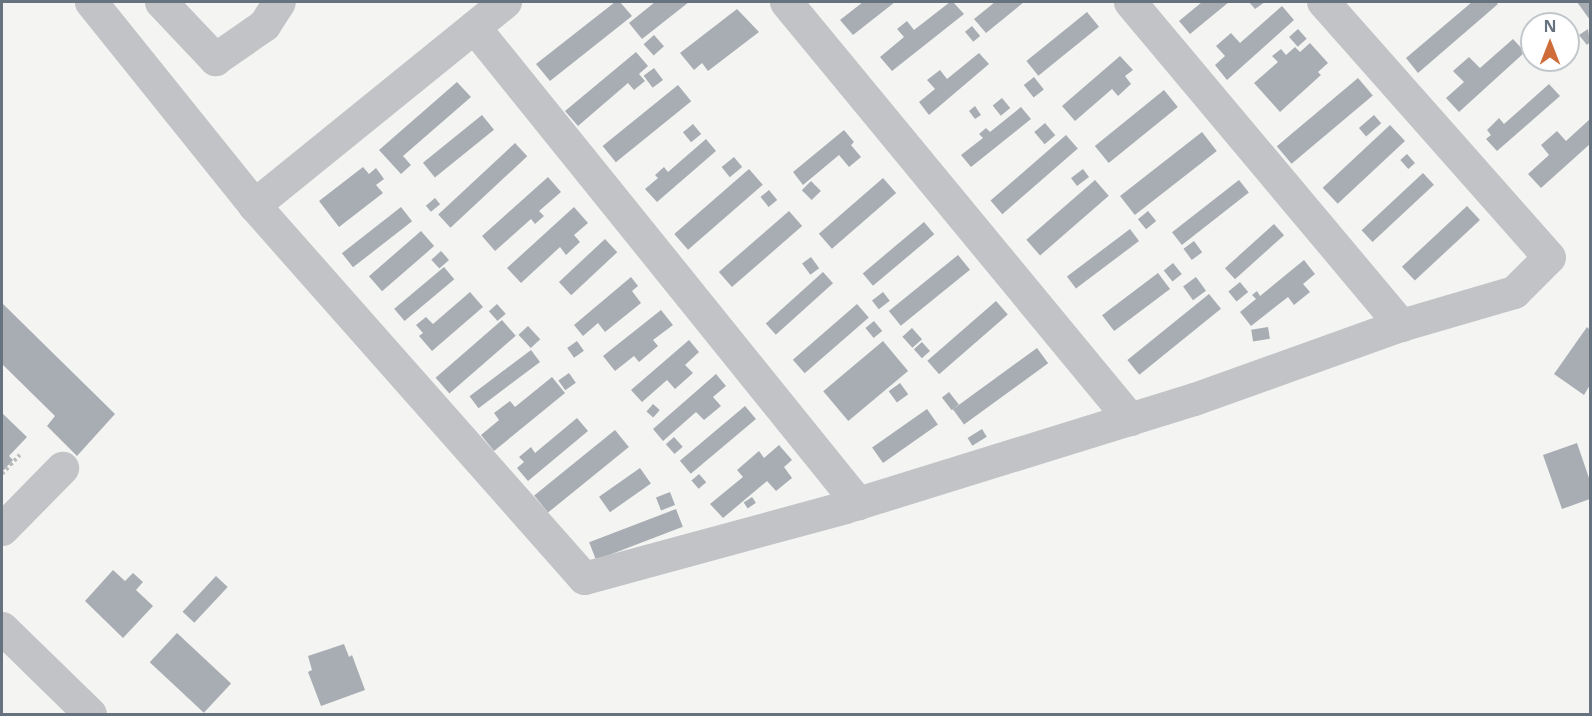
<!DOCTYPE html>
<style>
body{margin:0}
#map{position:relative;width:1592px;height:716px;overflow:hidden;background:#f4f5f2;font-family:"Open Sans",sans-serif}
div>[style]{position:absolute}
[style*='--x']{left:calc(var(--x)*1px);top:calc(var(--y)*1px);width:calc(var(--w)*1px);rotate:calc(var(--a)*1deg)}
.building>*{inset:0;background:#a7adb3;transform-origin:0 0}
.path>*{height:4px;margin-top:-2px;transform-origin:0;background:repeating-linear-gradient(90deg,#b8babc 0 3px,transparent 0 6px)}
.minor>*{height:33px;margin:-16.5px;padding:0 16.5px;transform-origin:16.5px;border-radius:16.5px;background:#c1c3c6}
span{translate:-50% -50%;white-space:nowrap;text-align:center;line-height:1.15;-webkit-text-stroke:6px #fff;paint-order:stroke}
.frame{position:absolute;inset:0;border:3px solid #67727f;pointer-events:none}
.north{position:absolute;left:1520px;top:12px;width:60px;height:60px;box-sizing:border-box;background:#fff;border:2px solid #c2c7cc;border-radius:50%;rotate:0deg;font-size:16px;font-weight:700;line-height:24px;text-align:center;color:#67727f}
.north::after{content:'';display:block;margin:auto;width:21px;height:27px;background:#ce6d39;clip-path:polygon(50% 0,100% 100%,50% 72%,0 100%)}
</style>
<div id="map">
<div class="building">
<div style="clip-path:polygon(615px 2px,620px 2px,632px 16px,550px 81px,536px 64px)"></div>
<div style="clip-path:polygon(655px 2px,689px 2px,642px 39px,629px 23px)"></div>
<div style="clip-path:polygon(863px 2px,895px 2px,853px 35px,840px 20px)"></div>
<div style="clip-path:polygon(950px 2px,953px 2px,964px 14px,892px 71px,880px 57px,904px 37px,897px 29px,907px 21px,914px 30px)"></div>
<div style="clip-path:polygon(995px 2px,1024px 2px,986px 33px,974px 19px)"></div>
<div style="clip-path:polygon(1202px 2px,1229px 2px,1190px 34px,1179px 21px)"></div>
<div style="clip-path:polygon(1249px 2px,1265px 2px,1255px 9px)"></div>
<div style="clip-path:polygon(1472px 2px,1496px 2px,1498px 4px,1418px 73px,1406px 58px)"></div>
<div style="clip-path:polygon(1577px 2px,1590px 2px,1590px 20px)"></div>
<div style="clip-path:polygon(1282px 6px,1294px 20px,1227px 80px,1215px 65px,1225px 56px,1216px 46px,1231px 33px,1240px 43px)"></div>
<div style="clip-path:polygon(737px 9px,759px 32px,708px 71px,702px 63px,694px 70px,680px 53px)"></div>
<div style="left:1087px;top:12px;width:19px;height:78px;rotate:51deg"></div>
<div style="left:972px;top:26px;width:13px;height:9px;rotate:51deg"></div>
<div style="left:1298px;top:29px;width:13px;height:12px;rotate:48deg"></div>
<div style="clip-path:polygon(1588px 29px,1590px 42px,1587px 45px,1579px 35px)"></div>
<div style="left:654px;top:35px;width:15px;height:14px;rotate:48deg"></div>
<div style="clip-path:polygon(1513px 39px,1525px 52px,1459px 112px,1446px 98px,1464px 82px,1453px 71px,1469px 57px,1480px 68px)"></div>
<div style="clip-path:polygon(1310px 43px,1328px 63px,1318px 72px,1321px 75px,1280px 112px,1254px 83px,1278px 62px,1272px 56px,1281px 49px,1286px 55px,1295px 47px,1300px 52px)"></div>
<div style="clip-path:polygon(636px 52px,648px 66px,639px 74px,645px 81px,634px 90px,628px 83px,578px 126px,565px 111px)"></div>
<div style="clip-path:polygon(979px 53px,989px 64px,929px 115px,919px 102px,935px 89px,927px 80px,940px 70px,947px 79px)"></div>
<div style="clip-path:polygon(1120px 56px,1133px 70px,1125px 76px,1131px 84px,1118px 96px,1112px 89px,1075px 121px,1062px 106px)"></div>
<div style="left:654px;top:68px;width:15px;height:13px;rotate:53deg"></div>
<div style="left:1034px;top:77px;width:16px;height:13px;rotate:52deg"></div>
<div style="left:1358px;top:78px;width:23px;height:106px;rotate:50deg"></div>
<div style="clip-path:polygon(457px 82px,471px 97px,403px 156px,411px 165px,401px 174px,379px 150px)"></div>
<div style="clip-path:polygon(1549px 84px,1560px 96px,1497px 151px,1486px 139px,1491px 135px,1487px 130px,1499px 118px,1504px 124px)"></div>
<div style="left:678px;top:85px;width:21px;height:97px;rotate:51deg"></div>
<div style="left:1164px;top:90px;width:22px;height:89px;rotate:51deg"></div>
<div style="left:1002px;top:98px;width:13px;height:12px;rotate:51deg"></div>
<div style="clip-path:polygon(975px 106px,981px 115px,975px 119px,969px 111px)"></div>
<div style="clip-path:polygon(1021px 107px,1031px 119px,971px 167px,961px 155px,983px 138px,979px 134px,986px 128px,990px 132px)"></div>
<div style="left:482px;top:115px;width:19px;height:76px;rotate:51deg"></div>
<div style="left:1374px;top:115px;width:11px;height:20px;rotate:49deg"></div>
<div style="clip-path:polygon(1590px 119px,1590px 144px,1541px 188px,1528px 174px,1549px 155px,1541px 145px,1557px 131px,1566px 141px)"></div>
<div style="left:1045px;top:123px;width:16px;height:14px;rotate:50deg"></div>
<div style="left:693px;top:124px;width:13px;height:13px;rotate:51deg"></div>
<div style="left:1390px;top:125px;width:22px;height:92px;rotate:47deg"></div>
<div style="clip-path:polygon(844px 130px,854px 142px,851px 145px,861px 157px,849px 167px,839px 155px,803px 185px,793px 172px)"></div>
<div style="left:1202px;top:132px;width:24px;height:104px;rotate:52deg"></div>
<div style="left:1066px;top:135px;width:18px;height:100px;rotate:49deg"></div>
<div style="clip-path:polygon(706px 139px,716px 151px,657px 202px,645px 189px,658px 178px,655px 175px,664px 167px,668px 172px)"></div>
<div style="left:515px;top:143px;width:18px;height:105px;rotate:47deg"></div>
<div style="left:1407px;top:154px;width:12px;height:9px;rotate:48deg"></div>
<div style="left:734px;top:157px;width:13px;height:16px;rotate:51deg"></div>
<div style="clip-path:polygon(363px 167px,369px 174px,376px 168px,384px 179px,376px 185px,383px 193px,339px 227px,319px 201px)"></div>
<div style="left:749px;top:169px;width:21px;height:99px;rotate:49deg"></div>
<div style="left:1083px;top:169px;width:10px;height:15px;rotate:53deg"></div>
<div style="left:1423px;top:173px;width:16px;height:84px;rotate:47deg"></div>
<div style="clip-path:polygon(548px 177px,561px 192px,539px 211px,544px 216px,535px 224px,531px 219px,495px 251px,482px 236px)"></div>
<div style="left:883px;top:178px;width:20px;height:85px;rotate:49deg"></div>
<div style="left:1095px;top:180px;width:21px;height:91px;rotate:49deg"></div>
<div style="left:1239px;top:180px;width:16px;height:85px;rotate:52deg"></div>
<div style="left:811px;top:181px;width:14px;height:13px;rotate:45deg"></div>
<div style="left:769px;top:190px;width:13px;height:11px;rotate:51deg"></div>
<div style="left:435px;top:198px;width:8px;height:12px;rotate:50deg"></div>
<div style="left:1467px;top:206px;width:19px;height:89px;rotate:47deg"></div>
<div style="left:401px;top:207px;width:18px;height:75px;rotate:52deg"></div>
<div style="clip-path:polygon(574px 207px,588px 223px,574px 235px,580px 242px,566px 255px,560px 247px,521px 283px,507px 268px)"></div>
<div style="left:789px;top:211px;width:20px;height:93px;rotate:49deg"></div>
<div style="left:1148px;top:211px;width:13px;height:13px;rotate:51deg"></div>
<div style="left:924px;top:222px;width:16px;height:80px;rotate:50deg"></div>
<div style="left:1274px;top:224px;width:15px;height:66px;rotate:48deg"></div>
<div style="left:1130px;top:229px;width:15px;height:79px;rotate:53deg"></div>
<div style="left:421px;top:231px;width:20px;height:69px;rotate:49deg"></div>
<div style="left:605px;top:239px;width:18px;height:63px;rotate:47deg"></div>
<div style="left:1194px;top:241px;width:14px;height:13px;rotate:54deg"></div>
<div style="left:441px;top:251px;width:12px;height:13px;rotate:48deg"></div>
<div style="left:958px;top:255px;width:19px;height:89px;rotate:51deg"></div>
<div style="left:811px;top:257px;width:14px;height:11px;rotate:54deg"></div>
<div style="clip-path:polygon(1304px 260px,1315px 274px,1303px 284px,1310px 292px,1294px 305px,1288px 297px,1251px 326px,1240px 312px,1256px 299px,1252px 295px,1257px 291px,1260px 296px)"></div>
<div style="left:1173px;top:263px;width:14px;height:12px;rotate:51deg"></div>
<div style="left:444px;top:267px;width:16px;height:65px;rotate:50deg"></div>
<div style="left:823px;top:272px;width:15px;height:77px;rotate:48deg"></div>
<div style="left:1158px;top:273px;width:20px;height:70px;rotate:53deg"></div>
<div style="clip-path:polygon(631px 277px,638px 286px,632px 291px,641px 303px,605px 332px,598px 323px,583px 336px,574px 325px)"></div>
<div style="left:1196px;top:277px;width:17px;height:16px;rotate:54deg"></div>
<div style="left:1240px;top:282px;width:13px;height:15px;rotate:51deg"></div>
<div style="clip-path:polygon(470px 292px,483px 307px,432px 351px,419px 336px,423px 333px,416px 325px,426px 317px,433px 324px)"></div>
<div style="left:883px;top:292px;width:11px;height:14px;rotate:52deg"></div>
<div style="left:1209px;top:294px;width:19px;height:105px;rotate:51deg"></div>
<div style="left:996px;top:301px;width:18px;height:91px;rotate:49deg"></div>
<div style="clip-path:polygon(2px 303px,115px 414px,77px 456px,47px 426px,55px 416px,2px 364px)"></div>
<div style="left:497px;top:304px;width:13px;height:11px;rotate:48deg"></div>
<div style="left:857px;top:304px;width:18px;height:85px;rotate:49deg"></div>
<div style="clip-path:polygon(661px 310px,673px 325px,653px 340px,658px 346px,639px 362px,634px 356px,615px 371px,603px 356px)"></div>
<div style="left:502px;top:320px;width:21px;height:88px;rotate:49deg"></div>
<div style="left:874px;top:321px;width:13px;height:11px;rotate:51deg"></div>
<div style="left:528px;top:326px;width:18px;height:13px;rotate:47deg"></div>
<div style="left:1268px;top:327px;width:12px;height:17px;rotate:81deg"></div>
<div style="clip-path:polygon(1587px 327px,1590px 330px,1590px 385px,1584px 395px,1554px 374px)"></div>
<div style="left:912px;top:328px;width:15px;height:13px;rotate:48deg"></div>
<div style="clip-path:polygon(689px 340px,699px 352px,685px 365px,693px 373px,675px 389px,667px 380px,642px 402px,631px 390px)"></div>
<div style="left:577px;top:341px;width:12px;height:12px;rotate:55deg"></div>
<div style="left:883px;top:341px;width:39px;height:78px;rotate:50deg"></div>
<div style="left:922px;top:342px;width:12px;height:11px;rotate:48deg"></div>
<div style="left:1037px;top:348px;width:19px;height:104px;rotate:54deg"></div>
<div style="left:531px;top:350px;width:15px;height:77px;rotate:53deg"></div>
<div style="left:569px;top:373px;width:12px;height:13px;rotate:55deg"></div>
<div style="clip-path:polygon(716px 374px,726px 386px,713px 397px,721px 406px,704px 420px,696px 412px,663px 441px,653px 429px)"></div>
<div style="clip-path:polygon(552px 377px,565px 393px,494px 451px,481px 435px,499px 420px,494px 413px,510px 401px,515px 407px)"></div>
<div style="left:900px;top:383px;width:14px;height:14px;rotate:54deg"></div>
<div style="left:949px;top:392px;width:16px;height:9px;rotate:52deg"></div>
<div style="left:653px;top:404px;width:9px;height:10px;rotate:41deg"></div>
<div style="left:745px;top:406px;width:17px;height:85px;rotate:50deg"></div>
<div style="left:927px;top:409px;width:19px;height:67px;rotate:55deg"></div>
<div style="clip-path:polygon(2px 413px,27px 437px,9px 456px,13px 460px,2px 472px)"></div>
<div style="clip-path:polygon(577px 418px,588px 431px,528px 481px,517px 468px,524px 462px,519px 457px,531px 447px,535px 453px)"></div>
<div style="left:982px;top:429px;width:9px;height:17px;rotate:58deg"></div>
<div style="left:615px;top:430px;width:22px;height:104px;rotate:51deg"></div>
<div style="left:674px;top:437px;width:13px;height:11px;rotate:48deg"></div>
<div style="clip-path:polygon(1577px 443px,1590px 481px,1590px 499px,1562px 509px,1543px 455px)"></div>
<div style="clip-path:polygon(779px 445px,792px 460px,784px 467px,792px 478px,776px 491px,767px 481px,723px 518px,710px 504px,743px 477px,737px 470px,759px 451px,764px 458px)"></div>
<div style="left:640px;top:468px;width:19px;height:50px;rotate:55deg"></div>
<div style="left:699px;top:474px;width:11px;height:10px;rotate:49deg"></div>
<div style="left:670px;top:492px;width:14px;height:15px;rotate:69deg"></div>
<div style="left:752px;top:497px;width:7px;height:10px;rotate:56deg"></div>
<div style="left:676px;top:509px;width:19px;height:93px;rotate:69deg"></div>
<div style="clip-path:polygon(113px 570px,125px 581px,133px 573px,143px 582px,136px 590px,153px 606px,123px 638px,85px 601px)"></div>
<div style="left:216px;top:576px;width:16px;height:49px;rotate:43deg"></div>
<div style="left:177px;top:633px;width:74px;height:40px;rotate:43deg"></div>
<div style="clip-path:polygon(344px 644px,349px 657px,352px 655px,365px 690px,321px 706px,308px 672px,312px 670px,308px 656px)"></div>
</div>
<div class="path">
<div style="--x:2;--y:474;--w:26;--a:-47"></div>
</div>
<div class="minor">
<div style="--x:91;--y:2;--w:260;--a:51.2"></div>
<div style="--x:254;--y:205;--w:498;--a:48.5"></div>
<div style="--x:584;--y:578;--w:270;--a:-15.2"></div>
<div style="--x:845;--y:507;--w:365;--a:-17.2"></div>
<div style="--x:1194;--y:399;--w:220;--a:-19.7"></div>
<div style="--x:1401;--y:325;--w:118;--a:-16.3"></div>
<div style="--x:1514;--y:292;--w:49;--a:-45"></div>
<div style="--x:1549;--y:257;--w:341;--a:-131.5"></div>
<div style="--x:161;--y:2;--w:79;--a:46.5"></div>
<div style="--x:215;--y:59;--w:60;--a:-34.8"></div>
<div style="--x:264;--y:25;--w:27;--a:-57"></div>
<div style="--x:786;--y:2;--w:541;--a:50.48"></div>
<div style="--x:1130;--y:2;--w:422;--a:50"></div>
<div style="--x:474;--y:27;--w:612;--a:51.11"></div>
<div style="--x:254;--y:205;--w:323;--a:-39"></div>
<div style="--x:2;--y:529;--w:86;--a:-45.5"></div>
<div style="--x:2;--y:628;--w:123;--a:44.3"></div>
</div>
<div class="frame"></div>
<div class="north">N</div>
</div>
